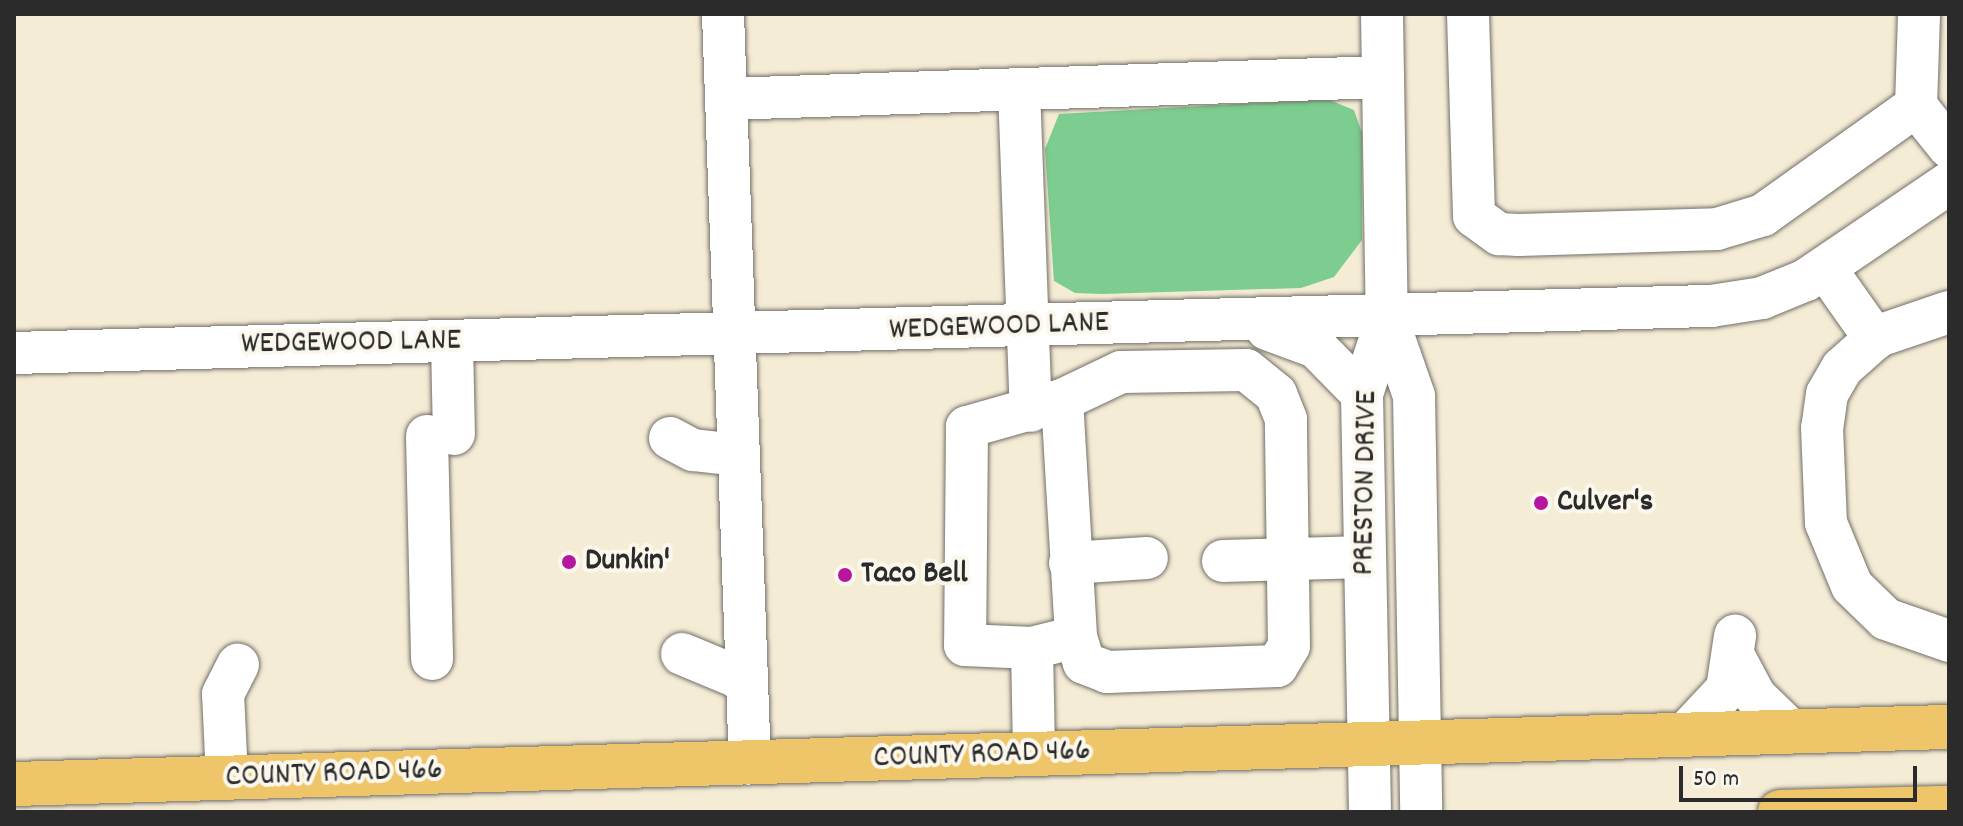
<!DOCTYPE html>
<style>
body{margin:0}
#map{position:relative;width:1963px;height:826px;overflow:hidden;background:#f5ecd6;font-family:Dekko,sans-serif}
div>[style]{position:absolute}
[style*='--x']{left:calc(var(--x)*1px);top:calc(var(--y)*1px);width:calc(var(--w)*1px);rotate:calc(var(--a)*1deg)}
.green>*{inset:0;background:#7ccd8f}
.roads{filter:drop-shadow(0 0 2px #726f67) drop-shadow(0 0 2px #726f67)}
.minor>*{height:42px;margin:-21px;padding:0 21px;transform-origin:21px;border-radius:21px;background:#fff}
.major>*{height:44px;margin:-22px;padding:0 22px;transform-origin:22px;border-radius:22px;background:#eec569}
.dots>*{width:22px;height:22px;translate:-50% -50%;box-sizing:border-box;border:4px solid #fbf7ec;border-radius:50%}
span{translate:-50% -50%;white-space:nowrap;text-align:center;line-height:1.15;-webkit-text-stroke:8px #fbf7ec;paint-order:stroke}
.street-label{font-size:32px;color:#2b2b2b}
.poi-label{font-size:32px;color:#2b2b2b;font-weight:700}
.left{translate:0 -50%;text-align:left}
.frame{position:absolute;inset:0;border:16px solid #2b2b2b;pointer-events:none}
.scale{position:absolute;left:1679px;top:766px;width:238px;height:36px;box-sizing:border-box;border:4px solid #2b2b2b;border-top:0;padding-left:10px;font-size:24px;line-height:28px;white-space:nowrap;color:#2b2b2b;-webkit-text-stroke:6px #fbf7ec;paint-order:stroke}
</style>
<div id="map">
<div class="green">
<div style="clip-path:polygon(1327px 99px,1354px 110px,1362px 133px,1362px 240px,1334px 277px,1301px 288px,1102px 294px,1075px 293px,1054px 281px,1045px 149px,1059px 114px)"></div>
</div>
<div class="roads">
<div class="minor">
<div style="--x:723;--y:14;--w:750;--a:87.94"></div>
<div style="--x:1382;--y:14;--w:304;--a:89.1"></div>
<div style="--x:1387;--y:318;--w:83;--a:70.9"></div>
<div style="--x:1414;--y:396;--w:416;--a:89"></div>
<div style="--x:1468;--y:14;--w:202;--a:88.3"></div>
<div style="--x:1474;--y:216;--w:31;--a:36"></div>
<div style="--x:1499;--y:234;--w:20;--a:3"></div>
<div style="--x:1519;--y:235;--w:198;--a:-1.7"></div>
<div style="--x:1717;--y:229;--w:48;--a:-16.9"></div>
<div style="--x:1763;--y:215;--w:188;--a:-35.5"></div>
<div style="--x:1916;--y:106;--w:92;--a:-88.1"></div>
<div style="--x:1019;--y:89;--w:322;--a:87.9"></div>
<div style="--x:726;--y:99;--w:657;--a:-1.92"></div>
<div style="--x:1916;--y:106;--w:53;--a:51.2"></div>
<div style="--x:1825;--y:268;--w:87;--a:54.8"></div>
<div style="--x:1949;--y:312;--w:75;--a:161.3"></div>
<div style="--x:1878;--y:336;--w:48;--a:138.4"></div>
<div style="--x:1842;--y:368;--w:30;--a:120"></div>
<div style="--x:1827;--y:394;--w:34;--a:98"></div>
<div style="--x:1822;--y:428;--w:95;--a:87.6"></div>
<div style="--x:1826;--y:523;--w:68;--a:67.6"></div>
<div style="--x:1852;--y:586;--w:47;--a:44.1"></div>
<div style="--x:1886;--y:619;--w:67;--a:19.2"></div>
<div style="--x:1267;--y:329;--w:52;--a:20.2"></div>
<div style="--x:1316;--y:347;--w:66;--a:45.6"></div>
<div style="--x:452;--y:342;--w:92;--a:88.8"></div>
<div style="--x:14;--y:353;--w:1698;--a:-1.59"></div>
<div style="--x:1711;--y:306;--w:52;--a:-8.9"></div>
<div style="--x:1762;--y:298;--w:48;--a:-22.2"></div>
<div style="--x:1806;--y:280;--w:173;--a:-34.1"></div>
<div style="--x:1062;--y:400;--w:237;--a:86.6"></div>
<div style="--x:1076;--y:637;--w:27;--a:73"></div>
<div style="--x:1084;--y:663;--w:25;--a:21"></div>
<div style="--x:1107;--y:672;--w:170;--a:-2"></div>
<div style="--x:1277;--y:666;--w:23;--a:-59"></div>
<div style="--x:1289;--y:646;--w:227;--a:-90.8"></div>
<div style="--x:1286;--y:419;--w:27;--a:-112"></div>
<div style="--x:1276;--y:394;--w:38;--a:-141"></div>
<div style="--x:1246;--y:370;--w:125;--a:179.1"></div>
<div style="--x:1121;--y:372;--w:65;--a:154.6"></div>
<div style="--x:1062;--y:400;--w:99;--a:164.1"></div>
<div style="--x:967;--y:427;--w:218;--a:90.5"></div>
<div style="--x:965;--y:645;--w:67;--a:2.6"></div>
<div style="--x:1032;--y:648;--w:45;--a:-14"></div>
<div style="--x:427;--y:436;--w:223;--a:88.7"></div>
<div style="--x:670;--y:438;--w:26;--a:28"></div>
<div style="--x:693;--y:450;--w:44;--a:6.5"></div>
<div style="--x:1223;--y:561;--w:142;--a:-1.6"></div>
<div style="--x:1070;--y:563;--w:77;--a:-3.7"></div>
<div style="--x:1032;--y:648;--w:106;--a:88.9"></div>
<div style="--x:682;--y:654;--w:70;--a:22.6"></div>
<div style="--x:1736;--y:660;--w:41;--a:62.2"></div>
<div style="--x:1755;--y:696;--w:52;--a:44.2"></div>
<div style="--x:1684;--y:735;--w:63;--a:-46.9"></div>
<div style="--x:1727;--y:689;--w:54;--a:-81.4"></div>
<div style="--x:227;--y:778;--w:84;--a:-92.7"></div>
<div style="--x:223;--y:694;--w:33;--a:-63"></div>
<div style="--x:1370;--y:812;--w:418;--a:-91.1"></div>
<div style="--x:1362;--y:394;--w:80;--a:-71.8"></div>
</div>
<div class="major">
<div style="--x:14;--y:784;--w:1936;--a:-1.69"></div>
<div style="--x:1780;--y:812;--w:169;--a:-1.4"></div>
</div>
</div>
<div class="dots">
<div style="left:1541px;top:503px;background:#b5179e"></div>
<div style="left:569px;top:562px;background:#b5179e"></div>
<div style="left:845px;top:575px;background:#b5179e"></div>
</div>
<div class="street-label">
<span style="left:999px;top:328px;rotate:-2deg">WEDGEWOOD LANE</span>
<span style="left:351px;top:344px;rotate:-1deg">WEDGEWOOD LANE</span>
<span style="left:1367px;top:483px;rotate:-89deg">PRESTON DRIVE</span>
<span style="left:982px;top:756px;rotate:-2deg">COUNTY ROAD 466</span>
<span style="left:334px;top:775px;rotate:-2deg">COUNTY ROAD 466</span>
</div>
<div class="poi-label">
<span class="left" style="left:1557px;top:503px">Culver's</span>
<span class="left" style="left:585px;top:562px">Dunkin'</span>
<span class="left" style="left:861px;top:575px">Taco Bell</span>
</div>
<div class="frame"></div>
<div class="scale">50 m</div>
</div>
